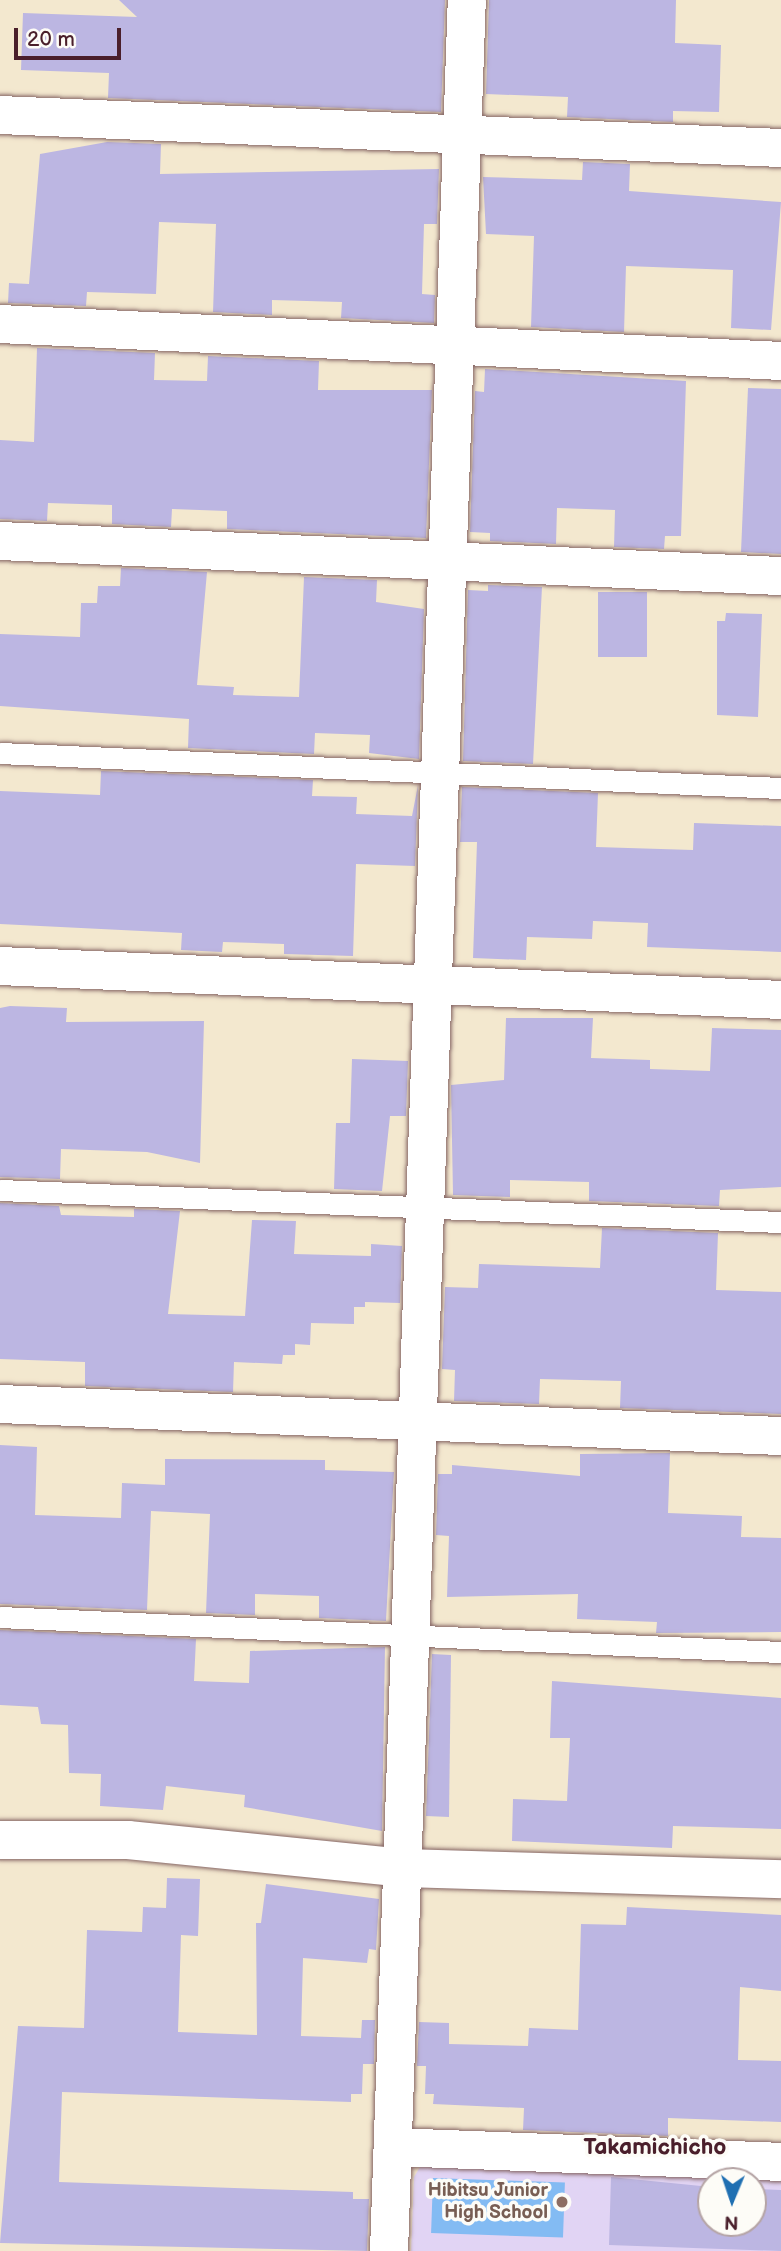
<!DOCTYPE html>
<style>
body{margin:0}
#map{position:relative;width:781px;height:2251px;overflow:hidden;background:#f3e8cf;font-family:"Balsamiq Sans",sans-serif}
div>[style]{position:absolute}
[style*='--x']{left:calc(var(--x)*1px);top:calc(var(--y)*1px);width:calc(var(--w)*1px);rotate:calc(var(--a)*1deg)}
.built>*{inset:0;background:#e1d4f4}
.water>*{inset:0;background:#83bbf3;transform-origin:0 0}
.building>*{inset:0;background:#bcb6e2;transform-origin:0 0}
.roads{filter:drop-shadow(0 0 2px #856564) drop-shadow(0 0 2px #856564)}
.service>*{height:21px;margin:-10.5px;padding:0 10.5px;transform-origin:10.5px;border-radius:10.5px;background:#fff}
.minor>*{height:38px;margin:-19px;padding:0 19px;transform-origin:19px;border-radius:19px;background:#fff}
.tertiary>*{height:38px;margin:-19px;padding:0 19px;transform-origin:19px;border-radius:19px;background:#fff}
.dots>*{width:19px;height:19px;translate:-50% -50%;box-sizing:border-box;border:4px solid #fdfcf7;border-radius:50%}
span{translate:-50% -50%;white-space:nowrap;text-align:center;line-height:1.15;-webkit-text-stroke:7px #fdfcf7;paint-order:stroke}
.education-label{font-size:19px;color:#785e54;font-weight:700}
.right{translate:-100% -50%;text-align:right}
.quarter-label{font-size:23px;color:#4a1f2b;font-weight:700}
.north{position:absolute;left:697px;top:2167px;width:70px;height:70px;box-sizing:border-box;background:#fdfcf7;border:2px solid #b5a4a5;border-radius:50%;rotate:182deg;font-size:19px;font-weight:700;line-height:28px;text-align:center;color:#4a1f2b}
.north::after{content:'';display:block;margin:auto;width:24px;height:32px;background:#1f6fb2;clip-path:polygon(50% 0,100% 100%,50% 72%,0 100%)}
.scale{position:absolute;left:14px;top:28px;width:107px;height:32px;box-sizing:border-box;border:4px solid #4a1f2b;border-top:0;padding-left:9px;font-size:21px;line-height:24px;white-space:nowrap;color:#4a1f2b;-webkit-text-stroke:5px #fdfcf7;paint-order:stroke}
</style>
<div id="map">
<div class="built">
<div style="clip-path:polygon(evenodd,423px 2162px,781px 2176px,781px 2251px,411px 2251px,414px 2177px,423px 2162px,711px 2181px,753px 2181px,753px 2223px,711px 2223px,711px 2181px)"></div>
</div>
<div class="water">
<div style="left:433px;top:2178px;width:132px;height:55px;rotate:2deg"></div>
</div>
<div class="building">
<div style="clip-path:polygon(119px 0,445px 0,441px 112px,108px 98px,109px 73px,21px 70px,23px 13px,137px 17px)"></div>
<div style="clip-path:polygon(489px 0,676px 0,675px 43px,721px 45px,719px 112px,673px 111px,673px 122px,567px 117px,568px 97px,486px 94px)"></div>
<div style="clip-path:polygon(107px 142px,161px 144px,160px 174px,439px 169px,437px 224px,424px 224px,422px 294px,435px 295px,434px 323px,341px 318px,342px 302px,272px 300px,272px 315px,213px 312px,216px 224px,159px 222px,156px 294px,87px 292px,86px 306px,8px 303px,9px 283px,29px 284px,40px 154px)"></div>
<div style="clip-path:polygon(583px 162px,630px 164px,629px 191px,781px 202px,771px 330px,731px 328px,733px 270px,626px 266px,624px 332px,531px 327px,534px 236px,486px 234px,483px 177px,582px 180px)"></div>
<div style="clip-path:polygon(37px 348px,155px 353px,154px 380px,207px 381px,208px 356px,319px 361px,318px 390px,432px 390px,426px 538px,227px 529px,227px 511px,172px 509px,171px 527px,112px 524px,112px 505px,48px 503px,47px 521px,0 519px,0 440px,34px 442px)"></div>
<div style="clip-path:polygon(485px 369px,686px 381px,681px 536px,665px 536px,664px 549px,614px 547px,615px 510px,557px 508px,556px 544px,490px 541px,490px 533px,470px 532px,475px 391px,484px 392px)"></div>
<div style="clip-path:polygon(748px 388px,781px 389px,781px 554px,741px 552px)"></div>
<div style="clip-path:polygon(121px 568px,207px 572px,197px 685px,234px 687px,233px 695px,299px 697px,304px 577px,377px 580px,376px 602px,424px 609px,419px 759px,369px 753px,370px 735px,315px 733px,314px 754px,188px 748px,189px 719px,0 706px,0 634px,80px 637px,81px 603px,97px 603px,98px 586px,120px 586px)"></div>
<div style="clip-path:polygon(488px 585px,542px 587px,533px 764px,463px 761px,468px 590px,488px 591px)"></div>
<div style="left:598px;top:592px;width:49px;height:65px"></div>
<div style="clip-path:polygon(726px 613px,762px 614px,758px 717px,717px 715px,717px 621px,725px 621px)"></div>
<div style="clip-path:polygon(101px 771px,313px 780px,312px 796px,357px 797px,356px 814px,412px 816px,418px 785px,415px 866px,356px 864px,353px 956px,284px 954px,284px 944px,223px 942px,222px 952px,181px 950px,182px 933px,0 924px,0 791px,100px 795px)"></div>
<div style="clip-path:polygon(462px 787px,598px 793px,596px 847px,693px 850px,694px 823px,781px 826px,781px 952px,647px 947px,648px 923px,593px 921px,592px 939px,527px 937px,526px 960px,473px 958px,477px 842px,460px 842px)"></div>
<div style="clip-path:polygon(10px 1006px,67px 1008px,66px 1022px,204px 1021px,200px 1163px,147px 1152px,61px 1149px,60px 1179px,0 1177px,0 1008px)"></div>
<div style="clip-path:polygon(506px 1018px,593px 1018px,591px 1058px,650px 1060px,650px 1069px,710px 1071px,712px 1028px,781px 1030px,781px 1187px,720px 1190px,719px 1206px,589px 1201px,589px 1182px,510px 1180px,510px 1197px,453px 1195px,451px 1085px,504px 1080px)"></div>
<div style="clip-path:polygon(352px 1059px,408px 1061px,406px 1116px,390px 1116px,382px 1191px,334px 1189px,336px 1123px,350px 1123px)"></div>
<div style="clip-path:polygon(0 1203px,59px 1206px,61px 1215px,134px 1217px,134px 1209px,180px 1211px,168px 1314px,245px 1316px,252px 1220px,296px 1221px,294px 1254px,371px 1256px,371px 1244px,402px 1246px,400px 1303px,365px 1302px,365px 1307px,354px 1307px,354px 1324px,311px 1323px,310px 1345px,295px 1344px,295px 1355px,283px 1355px,282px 1364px,234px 1362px,233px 1392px,85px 1386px,85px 1362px,0 1359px)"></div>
<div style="clip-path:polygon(602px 1228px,718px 1233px,716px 1290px,781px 1292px,781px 1414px,620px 1408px,621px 1381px,540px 1379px,539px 1404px,454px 1401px,455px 1370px,442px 1369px,445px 1287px,478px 1288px,479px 1264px,600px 1268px)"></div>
<div style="clip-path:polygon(0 1445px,37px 1447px,35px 1515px,121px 1518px,122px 1483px,165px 1485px,165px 1459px,325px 1460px,325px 1470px,394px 1472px,386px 1621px,319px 1618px,319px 1596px,255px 1594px,255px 1615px,206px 1613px,210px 1514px,151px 1511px,147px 1610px,0 1604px)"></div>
<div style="clip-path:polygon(670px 1453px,668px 1513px,742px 1516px,741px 1537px,781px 1538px,781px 1632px,656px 1633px,657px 1622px,577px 1619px,578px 1594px,447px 1597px,449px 1536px,436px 1535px,438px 1474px,452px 1474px,452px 1465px,580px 1476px,580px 1454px)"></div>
<div style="clip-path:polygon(0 1630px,196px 1639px,194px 1681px,249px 1683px,250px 1651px,385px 1647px,382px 1831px,244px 1807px,245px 1795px,166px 1786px,163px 1810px,100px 1806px,101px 1774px,69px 1773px,68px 1725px,41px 1724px,38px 1707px,0 1705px)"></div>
<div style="clip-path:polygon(432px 1654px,451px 1655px,449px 1817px,426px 1816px)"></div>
<div style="clip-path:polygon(552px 1681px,781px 1698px,781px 1829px,673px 1826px,672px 1848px,512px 1841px,513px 1799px,567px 1801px,570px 1738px,550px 1738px)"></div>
<div style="clip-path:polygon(167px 1878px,200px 1879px,198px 1936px,181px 1935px,178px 2032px,257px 2035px,256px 1923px,261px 1923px,266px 1884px,379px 1899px,376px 1950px,369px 1949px,367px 1963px,303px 1958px,301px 2036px,361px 2038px,362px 2020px,375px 2020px,374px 2064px,363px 2064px,362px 2094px,351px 2094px,351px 2102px,62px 2092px,59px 2182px,353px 2192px,353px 2199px,369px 2199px,367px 2251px,0 2243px,18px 2026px,84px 2028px,87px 1930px,142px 1932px,143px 1907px,166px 1908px)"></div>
<div style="clip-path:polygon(627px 1907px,781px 1915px,781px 1991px,740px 1987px,738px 2060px,781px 2061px,781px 2122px,668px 2118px,668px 2136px,523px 2130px,524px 2108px,433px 2104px,434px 2094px,425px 2094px,426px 2066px,417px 2066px,419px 2022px,449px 2023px,449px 2044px,528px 2046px,529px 2028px,578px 2030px,581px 1924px,626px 1925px)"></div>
<div style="clip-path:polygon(611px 2177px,711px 2187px,711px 2223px,753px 2223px,753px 2189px,781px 2190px,781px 2251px,609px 2245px)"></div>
</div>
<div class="roads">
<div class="service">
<div style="--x:0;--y:753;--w:782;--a:2.57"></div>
<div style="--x:0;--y:1190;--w:782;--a:2.35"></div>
<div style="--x:0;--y:1617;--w:782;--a:2.57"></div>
</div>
<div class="minor">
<div style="--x:0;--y:115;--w:782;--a:2.42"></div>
<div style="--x:0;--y:324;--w:782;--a:2.71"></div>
<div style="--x:0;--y:541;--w:782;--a:2.57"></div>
<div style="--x:0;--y:1404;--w:782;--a:2.35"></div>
<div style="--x:393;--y:2147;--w:388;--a:2.2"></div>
<div style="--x:389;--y:2251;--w:2252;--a:-88.02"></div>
</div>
<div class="tertiary">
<div style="--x:0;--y:966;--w:782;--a:2.49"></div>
<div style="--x:0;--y:1840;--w:128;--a:0"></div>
<div style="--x:128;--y:1840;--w:279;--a:5.8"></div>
<div style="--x:406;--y:1868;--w:375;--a:1.7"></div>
</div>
</div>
<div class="dots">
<div style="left:562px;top:2202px;background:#8d6e63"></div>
</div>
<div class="education-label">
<span class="right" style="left:548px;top:2202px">Hibitsu Junior<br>High School</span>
</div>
<div class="quarter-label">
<span style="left:655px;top:2147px">Takamichicho</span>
</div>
<div class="north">N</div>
<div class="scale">20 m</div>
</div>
